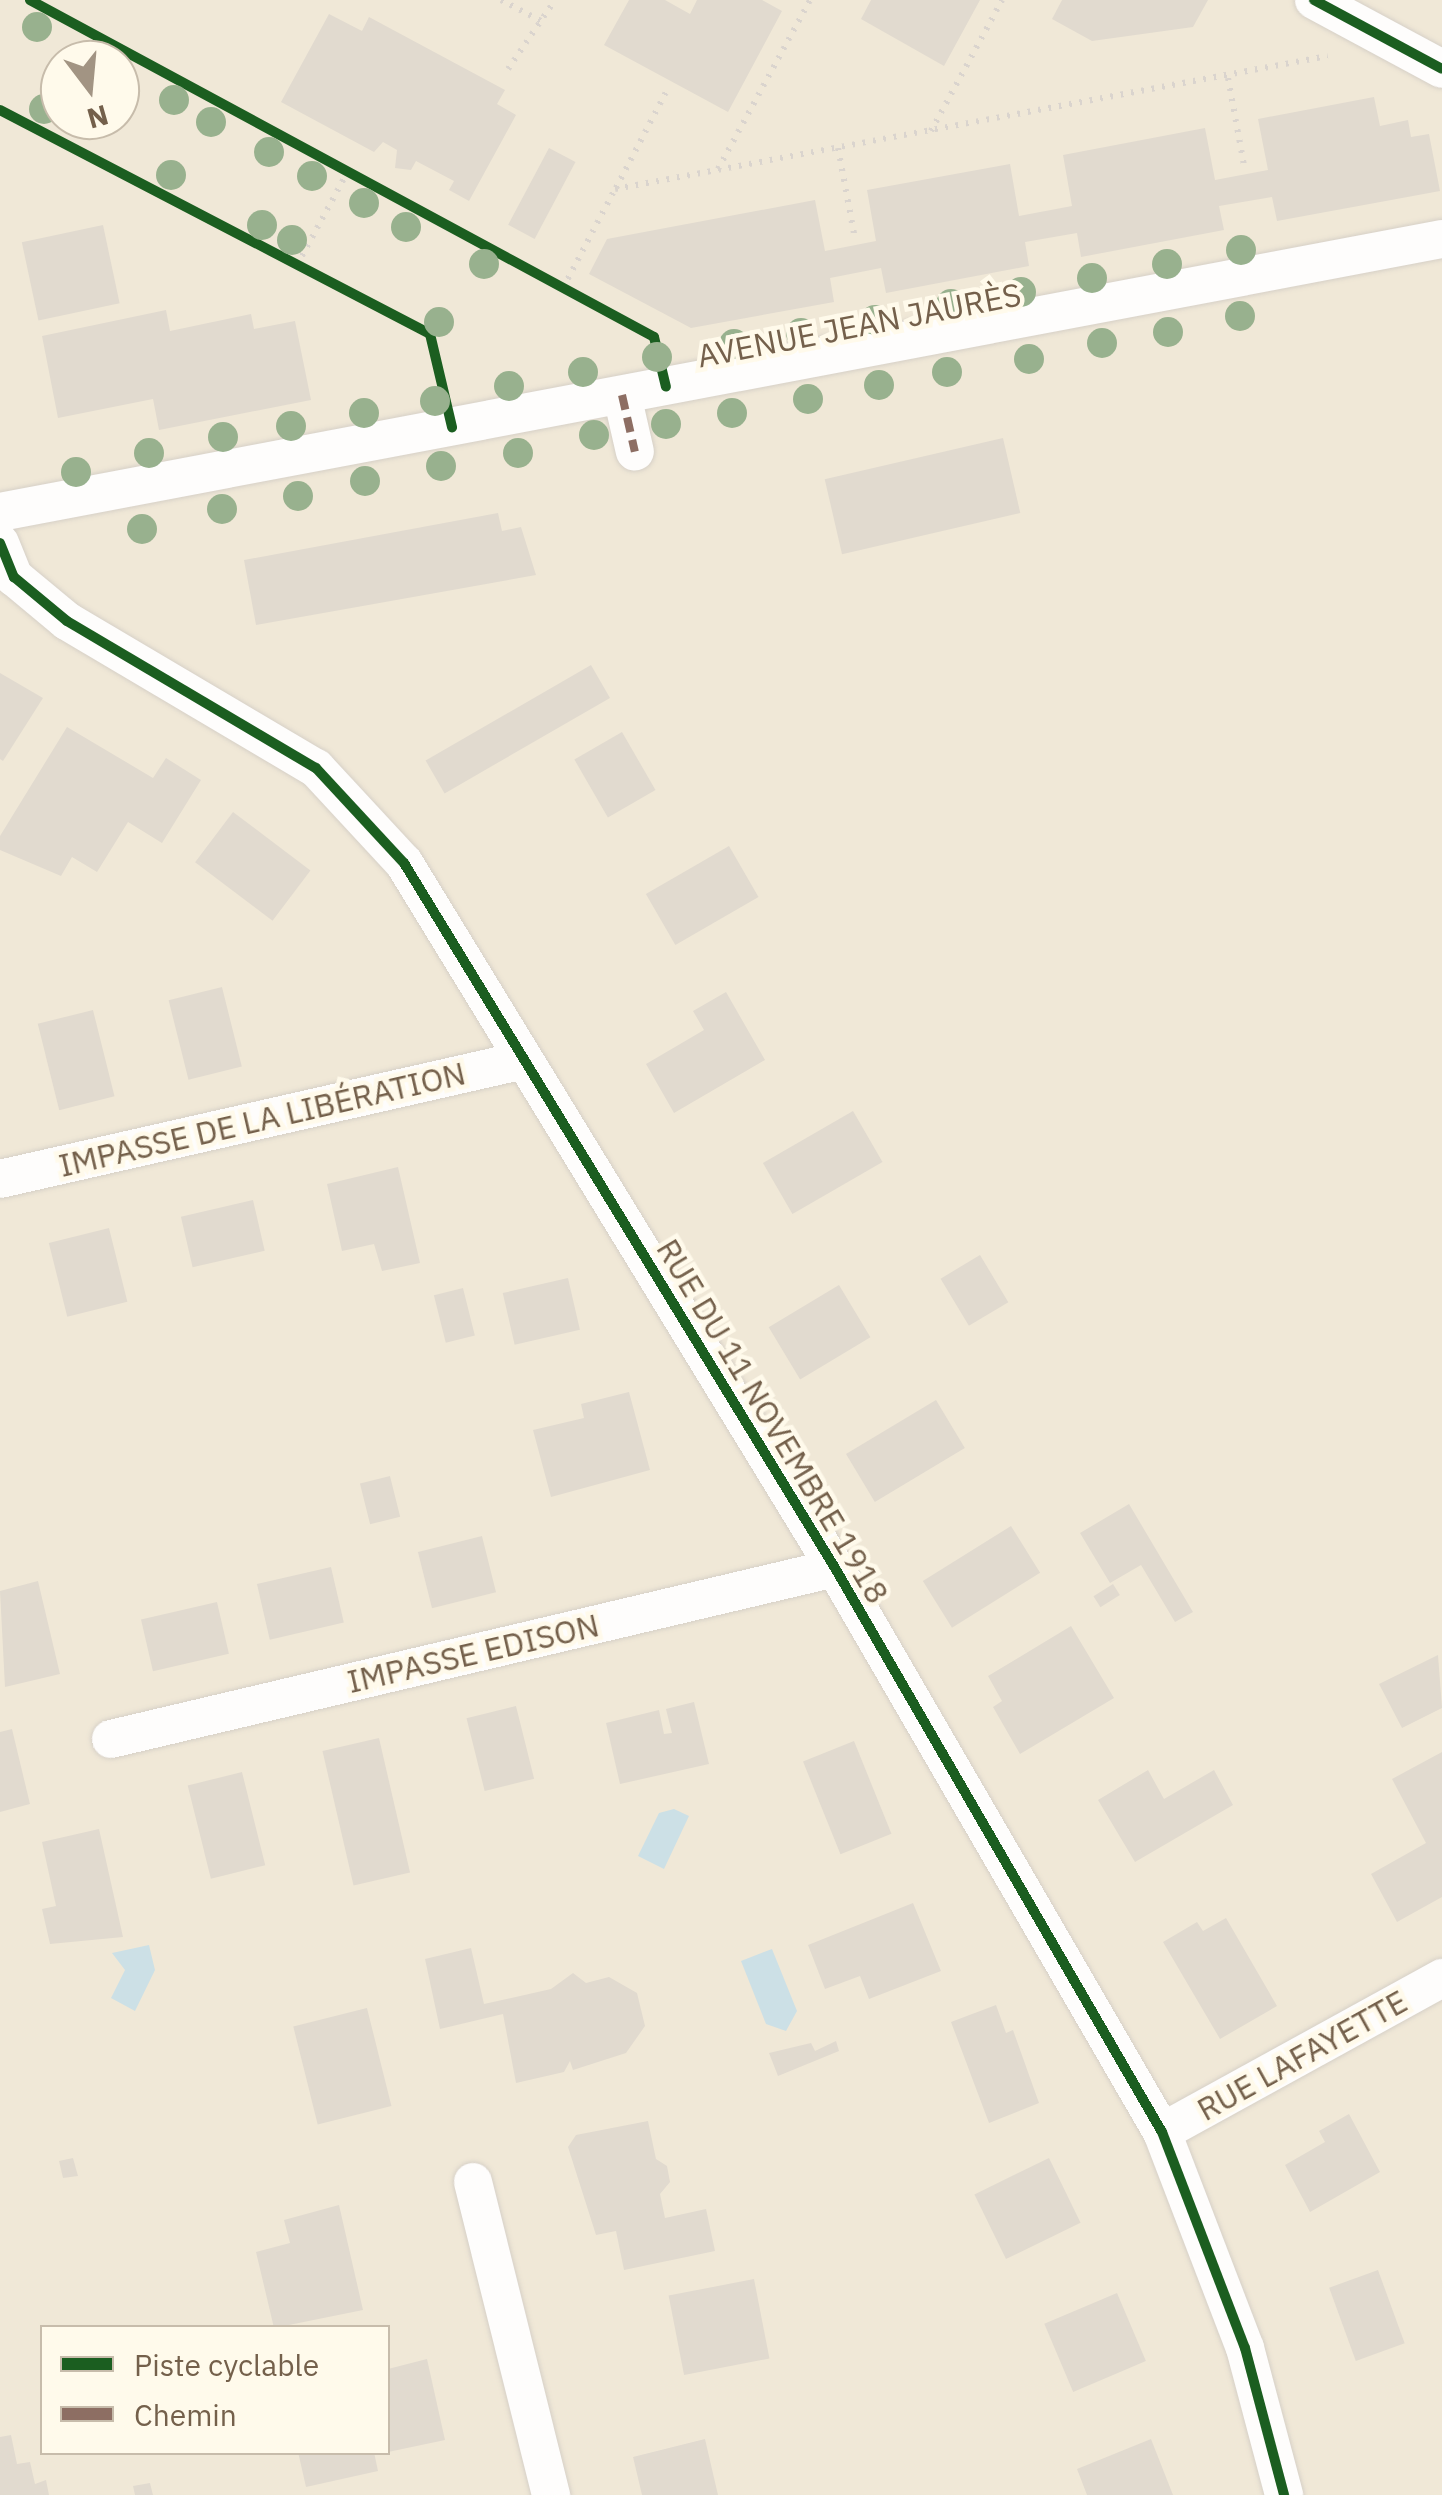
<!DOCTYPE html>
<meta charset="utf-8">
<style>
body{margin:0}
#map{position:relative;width:1442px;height:2495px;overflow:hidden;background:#f7f4ea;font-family:"IBM Plex Sans",sans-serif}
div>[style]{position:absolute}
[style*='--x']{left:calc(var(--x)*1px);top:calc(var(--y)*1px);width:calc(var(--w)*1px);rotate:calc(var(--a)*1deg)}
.residential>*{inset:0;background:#f0e8d7}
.water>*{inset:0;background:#cce0e6}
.building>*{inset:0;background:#e1dacf;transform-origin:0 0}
.path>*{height:6px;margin-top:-3px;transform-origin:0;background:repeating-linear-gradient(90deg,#dad4ce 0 2.5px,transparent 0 10.5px)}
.roads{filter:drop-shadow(0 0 2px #d6d0c7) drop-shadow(0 0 2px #d6d0c7)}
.minor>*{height:38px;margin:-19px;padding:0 19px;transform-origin:19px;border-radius:19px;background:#fefdfc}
.quiet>*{height:8px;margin-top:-4px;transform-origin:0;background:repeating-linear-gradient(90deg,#8d6e63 0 15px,transparent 0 23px)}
.cycleway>*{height:10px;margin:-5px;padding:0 5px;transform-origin:5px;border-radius:5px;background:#1b5e20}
.trees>*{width:30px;height:30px;margin:-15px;border-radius:50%;background:#98b18e}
span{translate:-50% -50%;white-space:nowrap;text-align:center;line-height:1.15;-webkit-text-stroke:9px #fffaeb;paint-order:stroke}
.street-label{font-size:32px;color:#74604b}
.legend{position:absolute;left:40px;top:2325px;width:350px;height:130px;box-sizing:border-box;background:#fffaeb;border:2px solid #c7bcab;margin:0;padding:12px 18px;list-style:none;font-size:30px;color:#74604b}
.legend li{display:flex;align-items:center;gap:20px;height:50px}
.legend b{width:50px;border:2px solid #c7bcab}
.north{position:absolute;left:40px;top:40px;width:100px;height:100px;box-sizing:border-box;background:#fffaeb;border:2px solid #c7bcab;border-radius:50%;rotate:164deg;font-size:28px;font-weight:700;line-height:40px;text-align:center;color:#74604b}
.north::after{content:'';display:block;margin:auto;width:35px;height:45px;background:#a29483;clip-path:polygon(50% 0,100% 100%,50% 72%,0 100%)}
</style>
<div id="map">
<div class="residential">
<div style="clip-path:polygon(evenodd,0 0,1442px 0,1442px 2495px,0 2495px,0 0,60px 60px,120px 60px,120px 120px,60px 120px,60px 60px,0 0,42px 2328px,388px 2328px,388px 2452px,42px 2452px,42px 2328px)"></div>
</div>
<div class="water">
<div style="clip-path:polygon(674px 1809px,689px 1816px,664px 1869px,638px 1856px,659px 1813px)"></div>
<div style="clip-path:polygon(149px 1945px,155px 1970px,135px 2011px,111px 1998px,125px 1970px,112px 1953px)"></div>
<div style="clip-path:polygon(772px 1949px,797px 2011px,786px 2031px,766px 2024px,741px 1961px)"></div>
</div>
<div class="building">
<div style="clip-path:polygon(629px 0,665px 0,690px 14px,697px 0,762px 0,782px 11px,728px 112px,604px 45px)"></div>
<div style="clip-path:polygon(871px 0,980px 0,944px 66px,861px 19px)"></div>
<div style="clip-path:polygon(1062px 0,1208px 0,1193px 27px,1092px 41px,1052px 19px)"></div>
<div style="clip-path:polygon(329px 14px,362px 31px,369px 17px,505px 90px,497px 104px,516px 115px,469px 201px,449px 190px,454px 181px,416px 161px,411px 170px,395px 168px,397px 150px,383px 142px,374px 152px,281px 102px)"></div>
<div style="clip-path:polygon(1374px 97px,1380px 126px,1408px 120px,1411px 137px,1429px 134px,1440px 191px,1277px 221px,1272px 197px,1219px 206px,1224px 230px,1081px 257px,1077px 233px,1025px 242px,1029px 266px,886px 293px,881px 268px,830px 278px,834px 302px,691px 328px,589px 274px,607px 239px,815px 200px,825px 251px,876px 241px,867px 190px,1010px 164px,1019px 216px,1072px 206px,1063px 155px,1205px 128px,1215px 180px,1268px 170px,1258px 119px)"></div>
<div style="left:549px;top:148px;width:30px;height:87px;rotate:28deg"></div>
<div style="left:103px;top:225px;width:80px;height:83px;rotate:78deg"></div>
<div style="clip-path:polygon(166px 310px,170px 331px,251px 314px,254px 329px,295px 321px,311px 400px,159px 430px,153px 399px,58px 418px,42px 336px)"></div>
<div style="left:1003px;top:438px;width:77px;height:183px;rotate:77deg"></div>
<div style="clip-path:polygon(498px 513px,502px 531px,521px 527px,536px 575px,256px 625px,244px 560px)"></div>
<div style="left:591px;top:665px;width:38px;height:191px;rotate:60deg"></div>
<div style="clip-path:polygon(0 673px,43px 698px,3px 761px,0 759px)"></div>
<div style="clip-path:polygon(67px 727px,153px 778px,166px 758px,201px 780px,162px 843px,128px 822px,97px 872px,72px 857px,61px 876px,0 850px,0 836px)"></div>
<div style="left:622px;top:732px;width:67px;height:55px;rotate:60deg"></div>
<div style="left:233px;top:812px;width:97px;height:63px;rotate:37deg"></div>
<div style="left:729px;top:846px;width:59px;height:96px;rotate:60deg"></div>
<div style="left:222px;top:987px;width:82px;height:55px;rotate:76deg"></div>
<div style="clip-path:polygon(726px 992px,765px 1060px,674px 1113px,646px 1064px,704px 1030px,693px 1011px)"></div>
<div style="left:93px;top:1010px;width:89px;height:57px;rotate:76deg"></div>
<div style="left:853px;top:1111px;width:59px;height:104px;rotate:60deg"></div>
<div style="clip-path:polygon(398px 1167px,420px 1263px,382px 1271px,374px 1244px,342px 1251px,327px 1184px)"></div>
<div style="left:253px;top:1200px;width:52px;height:74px;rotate:77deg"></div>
<div style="left:109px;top:1228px;width:76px;height:62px;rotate:76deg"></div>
<div style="left:980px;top:1255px;width:55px;height:46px;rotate:59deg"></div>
<div style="left:568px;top:1278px;width:53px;height:67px;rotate:77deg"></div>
<div style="left:839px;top:1285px;width:61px;height:82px;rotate:59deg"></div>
<div style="left:463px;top:1288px;width:49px;height:30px;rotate:76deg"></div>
<div style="clip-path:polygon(629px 1392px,650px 1470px,551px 1497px,533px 1430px,584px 1418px,581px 1404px)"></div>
<div style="left:936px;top:1400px;width:56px;height:105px;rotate:59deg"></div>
<div style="left:390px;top:1476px;width:42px;height:31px;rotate:76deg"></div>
<div style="clip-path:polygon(1129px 1504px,1193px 1612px,1175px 1622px,1141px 1565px,1110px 1583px,1080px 1533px)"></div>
<div style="left:1011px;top:1526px;width:55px;height:104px;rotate:58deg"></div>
<div style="left:482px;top:1536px;width:58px;height:66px;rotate:76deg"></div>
<div style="left:331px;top:1567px;width:57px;height:76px;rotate:77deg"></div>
<div style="clip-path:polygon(38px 1581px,60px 1674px,5px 1687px,0 1591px)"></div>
<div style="left:1113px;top:1584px;width:13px;height:23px;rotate:58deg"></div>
<div style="left:217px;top:1602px;width:53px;height:78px;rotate:77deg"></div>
<div style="clip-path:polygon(1071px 1626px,1114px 1698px,1020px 1754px,993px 1707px,1002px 1701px,988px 1676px)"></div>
<div style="clip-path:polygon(1438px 1655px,1442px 1708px,1402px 1728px,1379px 1684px)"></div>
<div style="clip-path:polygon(694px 1702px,709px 1764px,620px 1784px,606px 1723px,659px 1710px,664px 1734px,672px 1733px,666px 1709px)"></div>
<div style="left:516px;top:1706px;width:75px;height:51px;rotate:76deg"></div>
<div style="clip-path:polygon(12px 1729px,30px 1804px,0 1812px,0 1732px)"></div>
<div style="left:379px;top:1738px;width:138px;height:58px;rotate:77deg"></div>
<div style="left:854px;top:1741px;width:100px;height:55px;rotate:68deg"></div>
<div style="clip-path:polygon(1442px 1752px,1442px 1897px,1397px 1922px,1371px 1874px,1426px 1843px,1392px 1779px)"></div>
<div style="clip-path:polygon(1148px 1770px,1164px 1799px,1214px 1770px,1233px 1805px,1135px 1862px,1098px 1800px)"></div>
<div style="left:242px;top:1772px;width:96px;height:56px;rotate:76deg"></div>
<div style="clip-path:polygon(99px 1829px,123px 1937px,50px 1944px,42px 1909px,56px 1906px,42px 1842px)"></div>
<div style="clip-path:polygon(913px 1903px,941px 1971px,869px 1999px,860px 1976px,825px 1989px,808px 1945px)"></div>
<div style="clip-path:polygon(1226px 1918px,1277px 2006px,1220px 2039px,1163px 1942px,1197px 1922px,1203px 1931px)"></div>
<div style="clip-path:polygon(471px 1948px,484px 2004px,551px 1989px,573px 1973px,586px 1983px,609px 1977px,637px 1993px,645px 2026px,626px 2053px,573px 2070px,570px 2061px,564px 2072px,516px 2083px,503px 2014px,440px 2029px,425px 1959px)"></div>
<div style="clip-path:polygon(996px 2005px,1006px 2033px,1013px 2030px,1039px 2103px,989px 2123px,951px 2022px)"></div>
<div style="left:367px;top:2008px;width:101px;height:76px;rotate:76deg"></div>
<div style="clip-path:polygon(836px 2041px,839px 2051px,778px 2076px,769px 2053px,811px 2043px,815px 2051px)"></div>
<div style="clip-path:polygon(1349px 2114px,1380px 2172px,1310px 2212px,1285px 2165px,1325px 2142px,1319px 2131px)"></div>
<div style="clip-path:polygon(648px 2121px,656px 2159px,667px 2166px,670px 2182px,660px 2194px,665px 2218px,706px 2209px,715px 2251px,624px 2270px,616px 2231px,596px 2235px,568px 2147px,576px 2135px)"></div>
<div style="clip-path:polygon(73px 2158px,78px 2176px,63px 2178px,59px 2161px)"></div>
<div style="left:1049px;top:2158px;width:72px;height:83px;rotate:64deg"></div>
<div style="clip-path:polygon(339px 2205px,363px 2310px,274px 2328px,256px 2252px,290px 2243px,284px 2220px)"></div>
<div style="left:1378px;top:2270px;width:78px;height:52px;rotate:70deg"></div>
<div style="left:754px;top:2279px;width:81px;height:87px;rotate:79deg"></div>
<div style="left:1117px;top:2293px;width:74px;height:79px;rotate:67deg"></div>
<div style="clip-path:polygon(427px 2359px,445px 2440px,388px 2452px,388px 2369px)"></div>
<div style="clip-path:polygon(11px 2435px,17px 2464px,30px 2462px,35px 2484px,46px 2480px,49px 2495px,0 2495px,0 2437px)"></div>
<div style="clip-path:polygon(705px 2439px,718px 2495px,642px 2495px,633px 2457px)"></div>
<div style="clip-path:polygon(1151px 2439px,1173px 2495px,1087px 2495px,1077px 2469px)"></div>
<div style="clip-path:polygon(298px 2452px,374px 2452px,378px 2471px,306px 2487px)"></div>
<div style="clip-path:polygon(150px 2483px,153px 2495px,135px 2495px,133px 2486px)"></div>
</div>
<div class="path">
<div style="--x:501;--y:0;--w:45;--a:27.7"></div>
<div style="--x:508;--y:69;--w:83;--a:-55.7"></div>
<div style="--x:1228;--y:78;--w:88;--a:79.6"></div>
<div style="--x:931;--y:131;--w:149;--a:-61.5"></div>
<div style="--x:838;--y:148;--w:93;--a:79.4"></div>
<div style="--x:718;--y:169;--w:192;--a:-61.4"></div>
<div style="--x:616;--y:188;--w:113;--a:-62.5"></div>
<div style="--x:297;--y:265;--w:107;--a:-61.5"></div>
<div style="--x:563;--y:288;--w:112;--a:-62.3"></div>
<div style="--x:615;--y:189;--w:725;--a:-10.57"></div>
</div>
<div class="roads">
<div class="minor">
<div style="--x:1314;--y:0;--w:145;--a:28.3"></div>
<div style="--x:622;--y:395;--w:58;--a:77.2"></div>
<div style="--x:0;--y:512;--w:1468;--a:-10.72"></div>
<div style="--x:0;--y:543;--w:37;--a:68"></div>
<div style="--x:14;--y:577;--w:69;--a:39.7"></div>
<div style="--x:67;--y:621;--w:289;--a:30.6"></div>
<div style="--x:316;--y:768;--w:129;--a:47.2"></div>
<div style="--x:404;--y:863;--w:826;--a:58.56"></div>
<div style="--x:835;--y:1568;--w:652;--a:59.9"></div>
<div style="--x:1162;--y:2132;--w:231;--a:69"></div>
<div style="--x:1245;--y:2348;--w:152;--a:75.1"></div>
<div style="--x:0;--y:1179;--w:537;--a:-12.79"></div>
<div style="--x:111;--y:1739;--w:744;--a:-13.29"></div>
<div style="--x:1162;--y:2132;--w:320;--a:-28.8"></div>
<div style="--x:473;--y:2182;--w:323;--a:76"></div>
</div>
</div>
<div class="quiet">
<div style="--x:622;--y:395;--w:58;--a:77.2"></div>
</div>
<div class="cycleway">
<div style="--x:30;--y:0;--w:709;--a:28.37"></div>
<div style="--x:654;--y:337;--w:51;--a:76.5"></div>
<div style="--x:1314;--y:0;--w:145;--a:28.3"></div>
<div style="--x:0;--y:110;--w:485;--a:27.5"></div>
<div style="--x:430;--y:334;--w:96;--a:76.7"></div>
<div style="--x:0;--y:543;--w:37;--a:68"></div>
<div style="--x:14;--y:577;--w:69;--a:39.7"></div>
<div style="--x:67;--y:621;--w:289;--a:30.6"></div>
<div style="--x:316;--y:768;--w:129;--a:47.2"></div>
<div style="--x:404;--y:863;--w:826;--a:58.56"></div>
<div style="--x:835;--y:1568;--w:652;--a:59.9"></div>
<div style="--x:1162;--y:2132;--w:231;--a:69"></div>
<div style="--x:1245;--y:2348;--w:152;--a:75.1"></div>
</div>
<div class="trees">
<div style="left:37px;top:27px"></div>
<div style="left:174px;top:100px"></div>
<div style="left:44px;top:109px"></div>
<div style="left:211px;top:122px"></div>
<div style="left:269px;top:152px"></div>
<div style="left:171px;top:175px"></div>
<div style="left:312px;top:176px"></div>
<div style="left:364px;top:203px"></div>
<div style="left:262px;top:225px"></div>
<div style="left:406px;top:227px"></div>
<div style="left:292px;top:240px"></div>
<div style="left:1241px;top:250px"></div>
<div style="left:484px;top:264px"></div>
<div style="left:1167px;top:264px"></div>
<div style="left:1092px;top:278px"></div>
<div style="left:1021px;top:292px"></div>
<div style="left:951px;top:304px"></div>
<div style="left:1240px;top:316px"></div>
<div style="left:875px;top:320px"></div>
<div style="left:439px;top:322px"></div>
<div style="left:1168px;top:332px"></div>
<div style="left:801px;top:333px"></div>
<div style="left:1102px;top:343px"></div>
<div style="left:734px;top:344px"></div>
<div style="left:657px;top:357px"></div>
<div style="left:1029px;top:359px"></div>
<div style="left:583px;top:372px"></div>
<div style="left:947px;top:372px"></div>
<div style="left:879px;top:385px"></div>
<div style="left:509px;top:386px"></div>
<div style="left:808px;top:399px"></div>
<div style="left:435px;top:401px"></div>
<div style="left:364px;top:413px"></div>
<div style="left:732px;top:413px"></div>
<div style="left:666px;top:424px"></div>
<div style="left:291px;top:426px"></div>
<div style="left:594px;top:435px"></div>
<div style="left:223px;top:437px"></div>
<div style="left:149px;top:453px"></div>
<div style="left:518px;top:453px"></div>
<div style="left:441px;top:466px"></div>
<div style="left:76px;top:472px"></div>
<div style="left:365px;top:481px"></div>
<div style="left:298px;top:496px"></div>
<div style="left:222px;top:509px"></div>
<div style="left:142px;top:529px"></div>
</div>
<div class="street-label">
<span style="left:859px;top:325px;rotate:-11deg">AVENUE JEAN JAURÈS</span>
<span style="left:262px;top:1119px;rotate:-13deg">IMPASSE DE LA LIBÉRATION</span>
<span style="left:773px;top:1421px;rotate:59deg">RUE DU 11 NOVEMBRE 1918</span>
<span style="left:473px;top:1653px;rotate:-13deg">IMPASSE EDISON</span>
<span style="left:1302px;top:2055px;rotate:-29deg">RUE LAFAYETTE</span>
</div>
<ul class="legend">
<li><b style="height:12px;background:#1b5e20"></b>Piste cyclable</li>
<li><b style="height:12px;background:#8d6e63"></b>Chemin</li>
</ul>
<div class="north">N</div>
</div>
